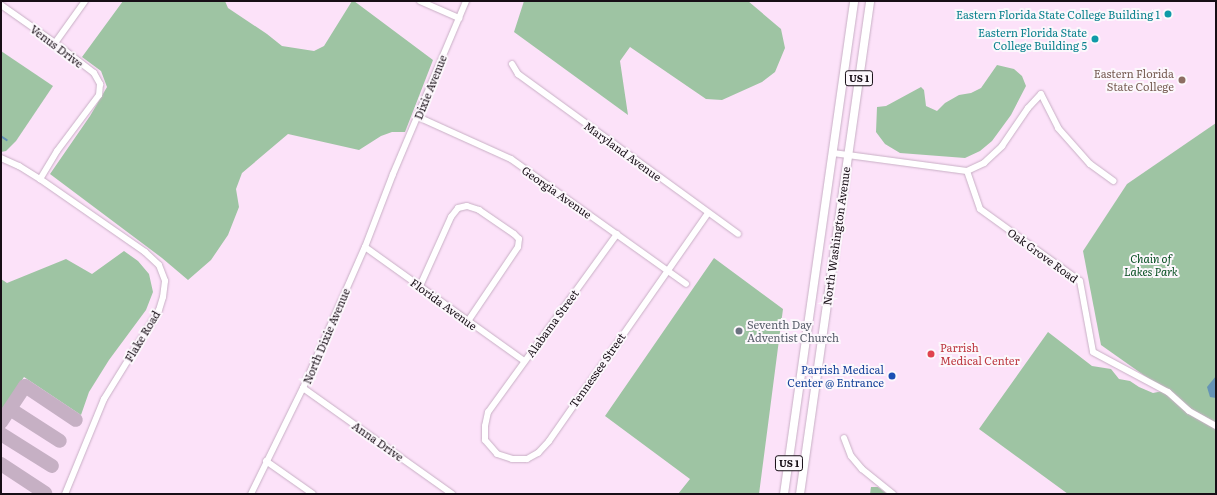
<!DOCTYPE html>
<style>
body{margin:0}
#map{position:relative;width:1217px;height:495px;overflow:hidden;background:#fce2f9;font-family:Literata,serif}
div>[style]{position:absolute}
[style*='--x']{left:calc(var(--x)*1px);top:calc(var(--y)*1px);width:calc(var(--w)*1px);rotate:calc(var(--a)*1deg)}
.green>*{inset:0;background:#9ec4a3}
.water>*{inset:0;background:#6594b6}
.stream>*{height:1.5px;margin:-0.75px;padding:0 0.75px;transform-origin:0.75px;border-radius:0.75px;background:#6594b6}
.taxiway>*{height:14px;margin:-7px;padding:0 7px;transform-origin:7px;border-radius:7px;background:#c6b0c4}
.roads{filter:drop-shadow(0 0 1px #c8afc5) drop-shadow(0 0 1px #c8afc5)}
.minor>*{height:6px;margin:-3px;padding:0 3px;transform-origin:3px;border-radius:3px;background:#fff}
.major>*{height:8px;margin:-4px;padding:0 4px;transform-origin:4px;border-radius:4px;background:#fff}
.dots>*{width:11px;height:11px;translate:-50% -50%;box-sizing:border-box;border:2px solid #fcf7fc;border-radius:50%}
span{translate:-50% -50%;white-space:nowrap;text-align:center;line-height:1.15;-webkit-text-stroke:4px #fcf7fc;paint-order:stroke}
.shield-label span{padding:1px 3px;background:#fcf7fc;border:1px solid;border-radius:3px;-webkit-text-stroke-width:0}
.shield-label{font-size:10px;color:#170e16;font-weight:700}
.culture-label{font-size:11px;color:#0d838f}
.right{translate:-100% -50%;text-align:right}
.street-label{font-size:11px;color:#170e16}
.education-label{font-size:11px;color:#785e54}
.park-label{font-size:11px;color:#034d1e;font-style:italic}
.worship-label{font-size:11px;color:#5b616d}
.left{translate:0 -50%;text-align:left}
.health-label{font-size:11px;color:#be3a42}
.transit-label{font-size:11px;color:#164399}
.frame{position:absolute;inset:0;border:2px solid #170e16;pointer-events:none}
</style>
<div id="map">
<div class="green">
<div style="clip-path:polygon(123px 1px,225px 1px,228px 8px,267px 34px,282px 46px,314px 51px,324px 46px,352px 1px,354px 1px,433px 60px,405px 132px,392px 132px,381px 136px,359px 150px,288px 134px,242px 173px,236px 189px,239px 207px,228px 235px,211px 260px,188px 280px,162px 258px,50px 174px,90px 116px,107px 87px,101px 71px,82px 57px)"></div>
<div style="clip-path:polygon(524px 1px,748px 1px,781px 29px,785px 48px,775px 72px,762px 82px,722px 100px,706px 99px,630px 47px,620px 61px,628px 115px,514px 32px)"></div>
<div style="clip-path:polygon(1px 51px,53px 86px,16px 141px,6px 151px,1px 152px)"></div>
<div style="clip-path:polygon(997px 65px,1014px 69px,1022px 76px,1026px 86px,1011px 115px,992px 141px,980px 151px,965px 158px,900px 153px,885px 144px,876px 132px,877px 107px,886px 106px,921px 87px,924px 90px,926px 106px,937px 111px,945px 103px,959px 95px,971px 93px,981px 88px)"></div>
<div style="clip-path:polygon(1216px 123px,1216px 423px,1193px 410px,1101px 345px,1083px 251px,1127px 184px)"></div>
<div style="clip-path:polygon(124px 251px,138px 261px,149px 274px,153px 292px,146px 310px,109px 360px,89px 392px,81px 415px,24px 377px,1px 411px,1px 279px,7px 283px,66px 259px,92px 274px)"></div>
<div style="clip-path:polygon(714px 258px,783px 309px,759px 494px,678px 494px,690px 479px,605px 416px)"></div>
<div style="clip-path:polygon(1048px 332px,1092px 366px,1111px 369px,1119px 379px,1130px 381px,1139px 387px,1153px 393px,1163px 391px,1216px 426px,1216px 494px,1068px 494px,979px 429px)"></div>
<div style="clip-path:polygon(871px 487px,878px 487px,887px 494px,870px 494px)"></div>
</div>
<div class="water">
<div style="clip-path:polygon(1216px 376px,1216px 398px,1210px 397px,1207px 387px)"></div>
</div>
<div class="stream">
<div style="--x:1;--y:136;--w:7;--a:34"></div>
</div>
<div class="taxiway">
<div style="--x:10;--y:409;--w:59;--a:32.6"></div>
<div style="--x:1;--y:422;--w:43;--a:-56.3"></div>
<div style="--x:25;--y:386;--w:61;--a:33.7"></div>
<div style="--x:1;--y:434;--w:60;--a:32.1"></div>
<div style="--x:1;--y:464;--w:53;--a:33.4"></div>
</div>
<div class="roads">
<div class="minor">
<div style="--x:420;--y:1;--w:43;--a:23.6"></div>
<div style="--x:1;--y:5;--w:66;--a:35.1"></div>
<div style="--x:55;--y:43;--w:49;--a:37.6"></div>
<div style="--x:94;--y:73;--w:13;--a:61"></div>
<div style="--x:100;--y:84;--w:11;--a:95"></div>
<div style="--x:99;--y:95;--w:70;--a:126.9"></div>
<div style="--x:57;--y:151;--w:33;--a:121"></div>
<div style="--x:55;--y:43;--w:52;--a:-54.5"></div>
<div style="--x:512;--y:64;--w:12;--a:59"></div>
<div style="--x:518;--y:74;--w:272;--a:36"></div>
<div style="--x:418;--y:117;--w:102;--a:24.3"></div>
<div style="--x:511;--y:159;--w:215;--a:35.5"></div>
<div style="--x:833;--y:153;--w:135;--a:7.7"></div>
<div style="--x:967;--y:171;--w:19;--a:-25"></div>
<div style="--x:984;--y:163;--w:25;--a:-43"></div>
<div style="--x:1002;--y:146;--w:46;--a:-55.6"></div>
<div style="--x:1028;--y:108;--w:19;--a:-47"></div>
<div style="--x:1041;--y:94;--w:38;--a:63"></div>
<div style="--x:1058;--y:128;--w:48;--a:48.4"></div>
<div style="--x:1090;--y:164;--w:29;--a:36"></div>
<div style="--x:1;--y:158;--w:20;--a:24"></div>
<div style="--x:19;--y:166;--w:25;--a:32"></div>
<div style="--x:40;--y:179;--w:128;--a:34.8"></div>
<div style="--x:145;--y:252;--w:19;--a:43"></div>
<div style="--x:159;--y:265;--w:17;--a:69"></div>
<div style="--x:165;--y:281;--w:16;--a:97"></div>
<div style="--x:163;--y:297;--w:14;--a:107"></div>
<div style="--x:159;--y:310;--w:105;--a:121.7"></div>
<div style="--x:104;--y:399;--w:103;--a:112.3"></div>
<div style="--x:967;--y:171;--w:40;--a:71.1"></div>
<div style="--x:980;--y:209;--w:123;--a:35.8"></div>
<div style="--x:1080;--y:281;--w:72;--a:79.6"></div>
<div style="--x:1093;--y:352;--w:85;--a:28.1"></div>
<div style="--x:1168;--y:392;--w:28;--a:42"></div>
<div style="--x:1189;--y:411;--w:31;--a:29"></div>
<div style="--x:617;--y:234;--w:220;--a:125.9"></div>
<div style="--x:488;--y:412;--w:14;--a:102"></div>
<div style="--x:485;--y:426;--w:14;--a:90"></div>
<div style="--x:485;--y:440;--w:18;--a:49"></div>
<div style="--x:497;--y:454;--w:16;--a:18"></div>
<div style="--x:512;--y:459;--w:15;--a:0"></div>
<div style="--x:527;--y:459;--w:13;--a:-29"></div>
<div style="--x:538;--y:453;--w:16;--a:-47"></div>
<div style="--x:549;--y:441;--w:278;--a:-55.1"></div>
<div style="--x:365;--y:247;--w:196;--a:35.6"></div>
<div style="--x:420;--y:286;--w:76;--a:-65.8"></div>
<div style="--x:451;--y:217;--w:11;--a:-52"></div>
<div style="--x:458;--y:208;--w:9;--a:-13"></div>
<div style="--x:467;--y:206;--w:13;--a:18"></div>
<div style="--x:479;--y:210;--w:42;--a:34.4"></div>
<div style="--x:514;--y:234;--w:7;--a:45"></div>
<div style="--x:519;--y:239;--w:8;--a:97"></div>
<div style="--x:518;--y:247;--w:89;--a:124"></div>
<div style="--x:303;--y:388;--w:183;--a:35.4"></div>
<div style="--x:844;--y:438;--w:19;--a:69"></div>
<div style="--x:851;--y:456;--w:17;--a:50"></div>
<div style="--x:862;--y:469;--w:40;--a:39"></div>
<div style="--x:266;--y:461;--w:57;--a:35.1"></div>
<div style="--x:251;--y:494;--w:118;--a:-63.9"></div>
<div style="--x:303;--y:388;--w:154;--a:-66.3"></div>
<div style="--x:365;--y:247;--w:78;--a:-69"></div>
<div style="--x:393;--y:174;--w:188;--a:-67.1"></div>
</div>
<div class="major">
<div style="--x:784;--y:494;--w:498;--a:-81.9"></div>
<div style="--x:800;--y:494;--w:498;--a:-81.9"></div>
</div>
</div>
<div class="dots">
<div style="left:1168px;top:14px;background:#0f9aa8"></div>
<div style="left:1095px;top:39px;background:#0f9aa8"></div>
<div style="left:1182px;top:80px;background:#8d6e63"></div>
<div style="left:739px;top:331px;background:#6b7280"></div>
<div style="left:931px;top:354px;background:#e0444e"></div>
<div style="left:892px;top:376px;background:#1a4fb4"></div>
</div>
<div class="shield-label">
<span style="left:859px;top:78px">US 1</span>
<span style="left:789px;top:463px">US 1</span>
</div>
<div class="culture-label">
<span class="right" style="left:1160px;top:14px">Eastern Florida State College Building 1</span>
<span class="right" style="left:1087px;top:39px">Eastern Florida State<br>College Building 5</span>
</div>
<div class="street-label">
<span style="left:57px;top:46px;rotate:37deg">Venus Drive</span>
<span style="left:430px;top:87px;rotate:-68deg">Dixie Avenue</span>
<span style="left:623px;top:151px;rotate:36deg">Maryland Avenue</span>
<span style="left:557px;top:192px;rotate:35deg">Georgia Avenue</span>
<span style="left:836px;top:236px;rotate:-82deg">North Washington Avenue</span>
<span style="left:1043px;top:255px;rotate:36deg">Oak Grove Road</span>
<span style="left:444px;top:304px;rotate:36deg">Florida Avenue</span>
<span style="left:552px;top:323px;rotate:-54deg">Alabama Street</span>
<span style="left:142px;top:336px;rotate:-59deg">Flake Road</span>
<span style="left:326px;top:336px;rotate:-67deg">North Dixie Avenue</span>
<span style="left:597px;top:370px;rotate:-55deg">Tennessee Street</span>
<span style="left:378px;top:441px;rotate:35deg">Anna Drive</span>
</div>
<div class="education-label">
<span class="right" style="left:1174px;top:80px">Eastern Florida<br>State College</span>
</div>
<div class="park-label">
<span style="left:1151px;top:265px">Chain of<br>Lakes Park</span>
</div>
<div class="worship-label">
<span class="left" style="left:747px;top:331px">Seventh Day<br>Adventist Church</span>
</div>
<div class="health-label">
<span class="left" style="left:940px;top:354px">Parrish<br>Medical Center</span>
</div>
<div class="transit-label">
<span class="right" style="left:884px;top:376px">Parrish Medical<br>Center @ Entrance</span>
</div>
<div class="frame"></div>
</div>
